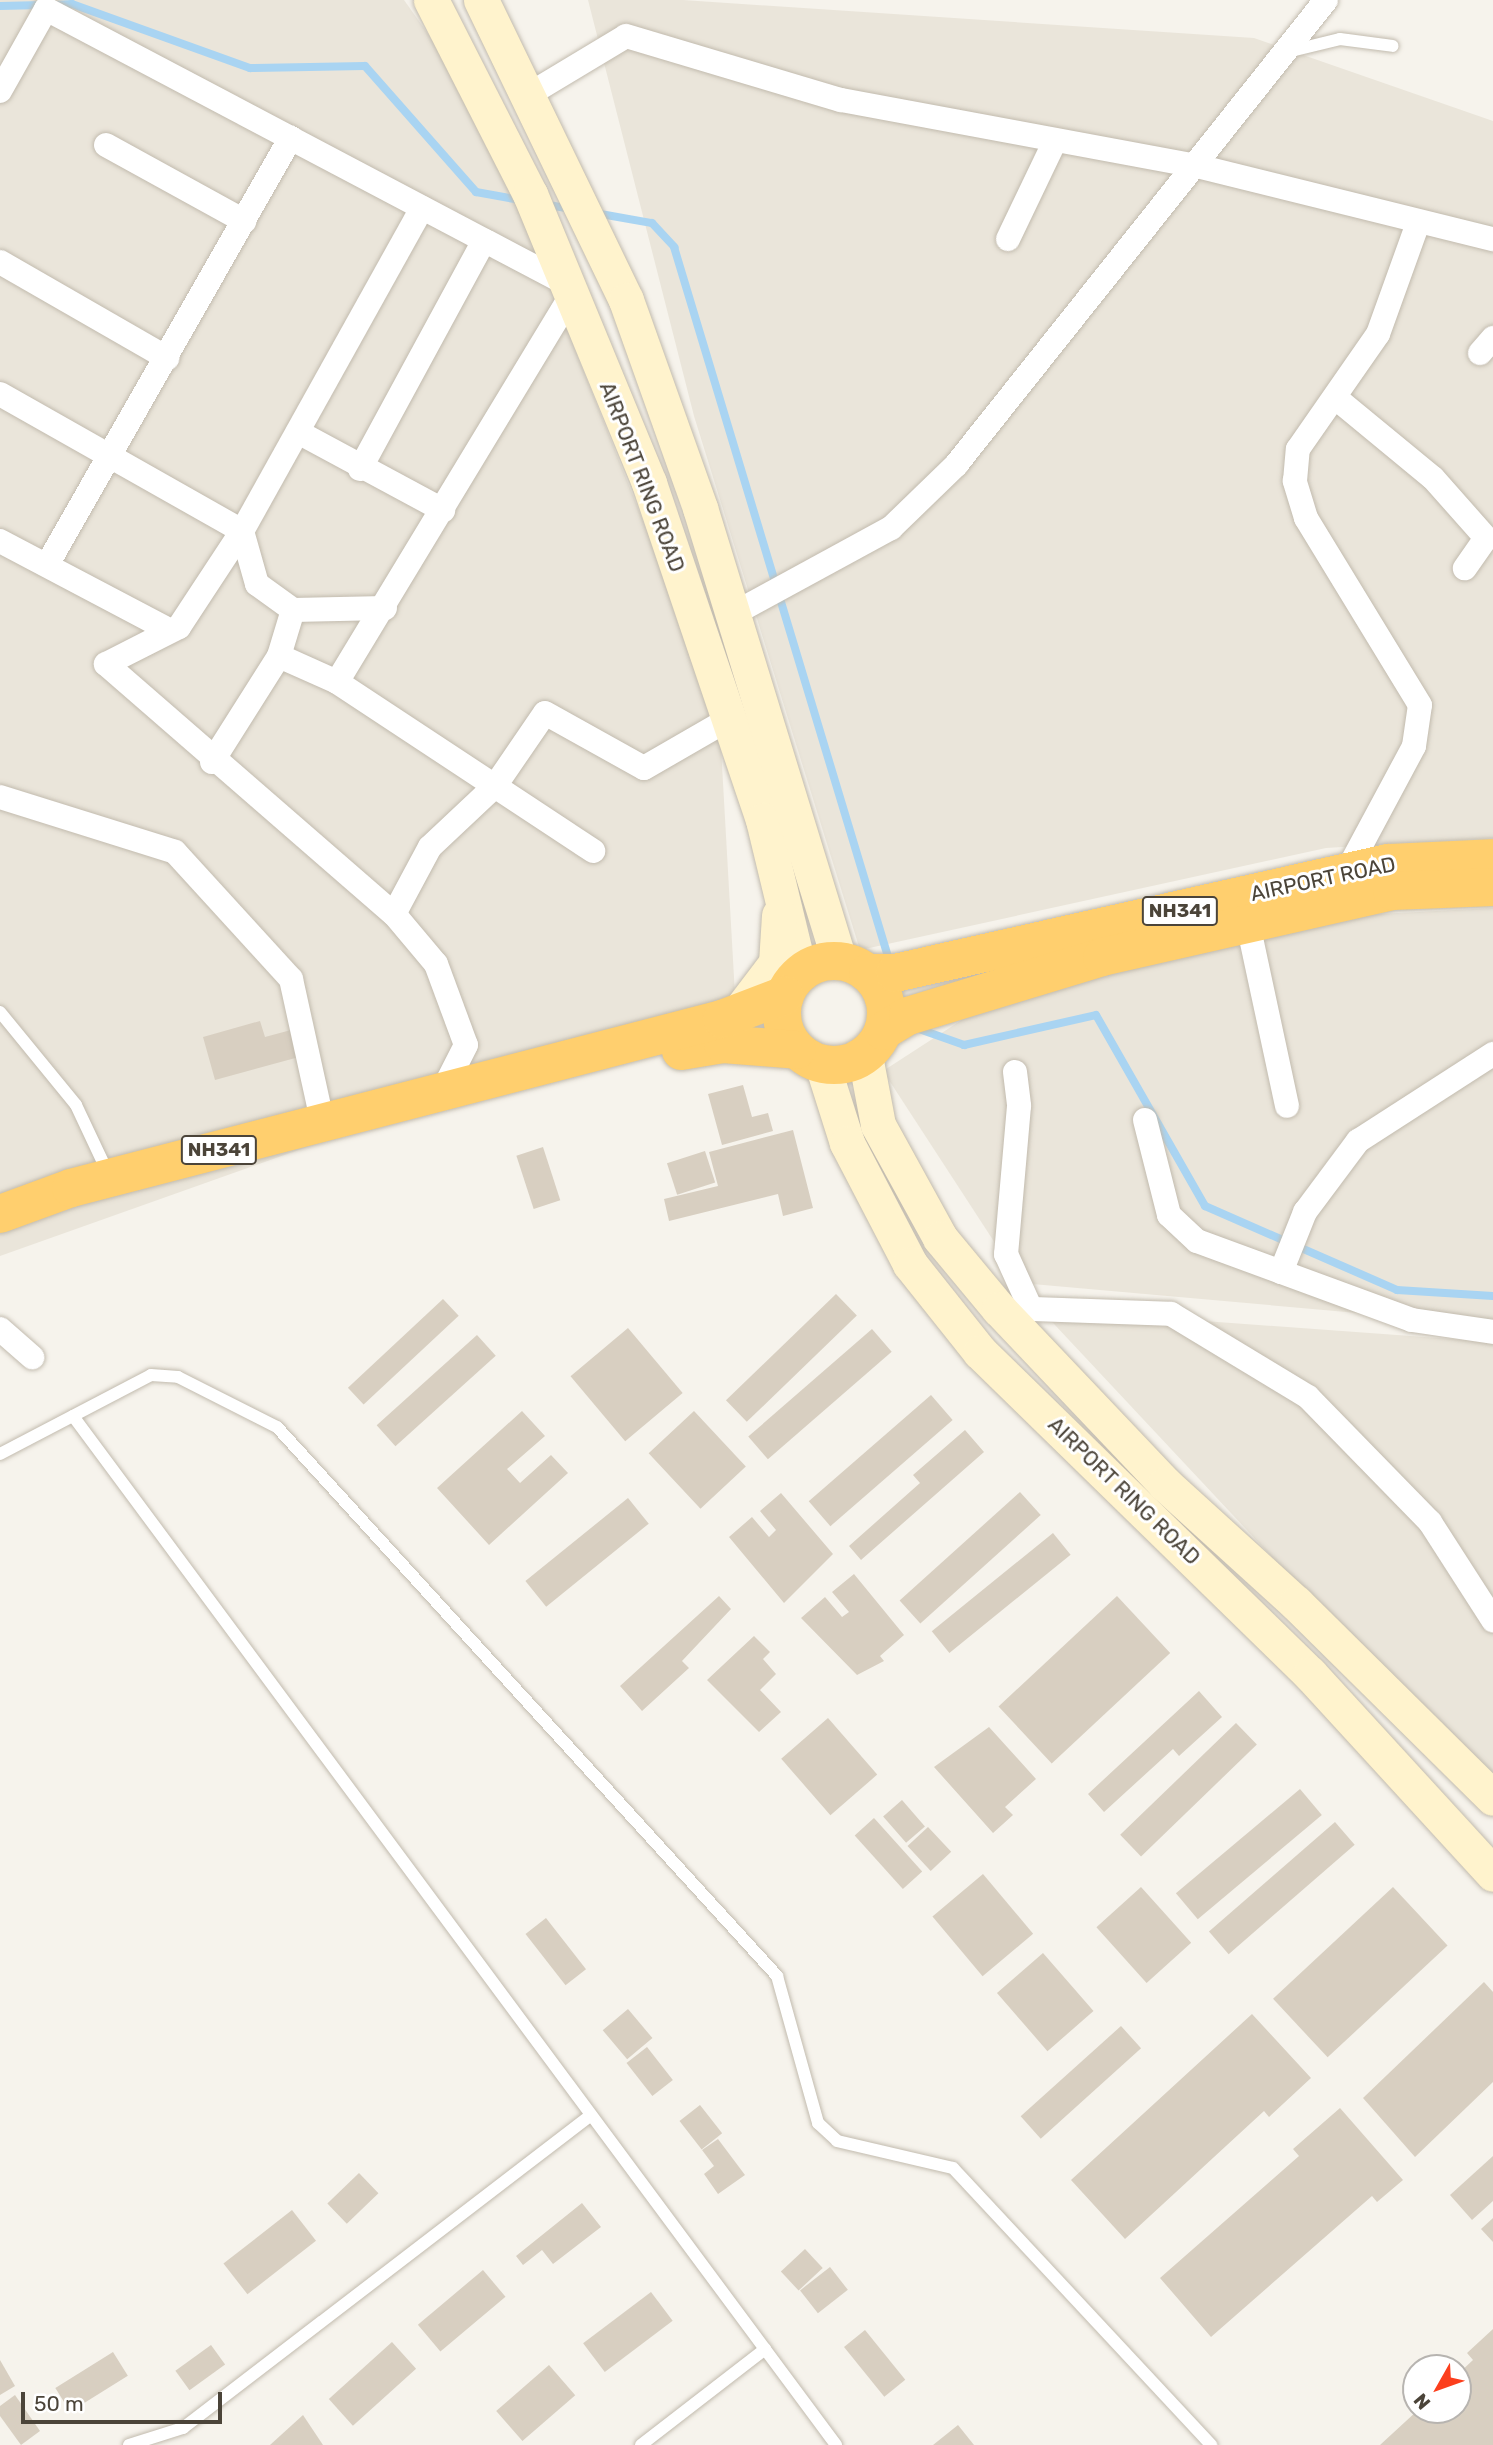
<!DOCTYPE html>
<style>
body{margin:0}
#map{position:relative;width:1493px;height:2445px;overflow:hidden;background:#f6f3ec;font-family:Rubik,sans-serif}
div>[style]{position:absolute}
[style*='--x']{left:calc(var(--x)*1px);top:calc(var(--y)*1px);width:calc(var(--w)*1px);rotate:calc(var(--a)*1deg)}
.residential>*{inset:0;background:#eae5da}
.stream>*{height:8px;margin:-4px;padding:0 4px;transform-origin:4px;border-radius:4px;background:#a9d4f2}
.building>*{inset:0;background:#d8cfc1;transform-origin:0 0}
.roads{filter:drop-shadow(0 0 2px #c2bbae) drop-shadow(0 0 2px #c2bbae)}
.lane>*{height:12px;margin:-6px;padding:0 6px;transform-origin:6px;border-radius:6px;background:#fff}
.street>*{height:24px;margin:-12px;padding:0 12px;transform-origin:12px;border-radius:12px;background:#fff}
.secondary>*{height:35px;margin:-17.5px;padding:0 17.5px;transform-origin:17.5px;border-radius:17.5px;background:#fff3cd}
.highway>*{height:38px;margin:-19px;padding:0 19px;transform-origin:19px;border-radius:19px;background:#ffcf6e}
.highway>.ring{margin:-19px;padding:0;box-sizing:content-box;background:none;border:38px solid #ffcf6e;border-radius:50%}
span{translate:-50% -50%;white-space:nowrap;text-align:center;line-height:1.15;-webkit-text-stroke:6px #fff;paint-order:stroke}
.shield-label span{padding:2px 5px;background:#fff;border:2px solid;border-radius:5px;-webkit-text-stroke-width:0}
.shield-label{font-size:19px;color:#4b4439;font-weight:700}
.street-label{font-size:21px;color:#4b4439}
.north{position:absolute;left:1402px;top:2354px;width:70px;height:70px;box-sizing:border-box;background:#fff;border:2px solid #b7b4b0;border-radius:50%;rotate:230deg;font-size:19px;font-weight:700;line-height:28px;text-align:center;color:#4b4439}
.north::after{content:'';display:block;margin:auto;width:24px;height:32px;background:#fc3f1d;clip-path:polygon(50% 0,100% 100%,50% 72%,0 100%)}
.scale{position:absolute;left:21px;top:2392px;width:201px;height:32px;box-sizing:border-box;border:4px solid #4b4439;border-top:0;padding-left:9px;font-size:21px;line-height:24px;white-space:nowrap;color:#4b4439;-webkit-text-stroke:5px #fff;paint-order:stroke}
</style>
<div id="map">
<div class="residential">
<div style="clip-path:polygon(0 0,404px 0,477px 103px,719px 712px,735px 995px,0 1256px)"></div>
<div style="clip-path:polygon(588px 0,683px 0,1254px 38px,1493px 121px,1493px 838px,1326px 848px,860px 950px,694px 416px)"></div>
<div style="clip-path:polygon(1493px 908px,1493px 1325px,1021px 1283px,883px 1071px,974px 1012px,1247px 921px)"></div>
<div style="clip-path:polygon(1040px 1309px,1493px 1342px,1493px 1793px)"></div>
</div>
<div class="stream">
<div style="--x:55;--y:5;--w:17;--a:-3"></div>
<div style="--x:72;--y:4;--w:189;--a:19.8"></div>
<div style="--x:250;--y:68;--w:115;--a:-1"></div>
<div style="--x:365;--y:66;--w:168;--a:48.6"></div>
<div style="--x:476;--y:192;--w:45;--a:10.3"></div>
<div style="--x:0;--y:6;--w:43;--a:-1.3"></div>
<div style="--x:543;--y:204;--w:29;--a:10"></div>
<div style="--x:595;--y:213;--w:58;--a:10"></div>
<div style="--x:652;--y:223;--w:33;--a:47"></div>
<div style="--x:674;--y:247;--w:745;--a:73.22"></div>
<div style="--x:919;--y:1029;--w:48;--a:19.6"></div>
<div style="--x:964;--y:1045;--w:135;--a:-12.8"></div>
<div style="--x:1096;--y:1015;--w:220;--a:60.3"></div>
<div style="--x:1205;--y:1206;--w:210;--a:23.6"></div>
<div style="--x:1397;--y:1290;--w:96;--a:3.6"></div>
</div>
<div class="building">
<div style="clip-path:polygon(260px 1021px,265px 1037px,291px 1030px,299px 1057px,215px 1080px,203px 1037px)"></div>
<div style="clip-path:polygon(743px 1085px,752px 1117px,768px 1113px,773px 1131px,722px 1145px,708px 1094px)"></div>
<div style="clip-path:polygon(793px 1130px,813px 1208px,783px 1216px,778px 1194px,669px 1221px,664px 1199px,718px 1186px,709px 1152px)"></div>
<div style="left:543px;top:1147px;width:56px;height:28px;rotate:72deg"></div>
<div style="left:705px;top:1151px;width:33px;height:40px;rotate:72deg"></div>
<div style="left:836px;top:1294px;width:30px;height:153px;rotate:46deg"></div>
<div style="left:443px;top:1299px;width:23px;height:130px;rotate:47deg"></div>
<div style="left:628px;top:1328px;width:85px;height:75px;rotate:50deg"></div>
<div style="left:872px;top:1329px;width:30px;height:164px;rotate:49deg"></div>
<div style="left:477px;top:1335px;width:28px;height:135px;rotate:48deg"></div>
<div style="left:931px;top:1395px;width:33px;height:162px;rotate:49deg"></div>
<div style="clip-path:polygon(522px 1411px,545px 1436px,507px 1469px,520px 1483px,551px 1455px,568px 1473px,489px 1545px,437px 1488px)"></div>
<div style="left:694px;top:1411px;width:76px;height:62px;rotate:47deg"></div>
<div style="clip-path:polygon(965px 1430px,984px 1452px,861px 1560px,849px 1546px,920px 1483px,913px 1475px)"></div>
<div style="left:1020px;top:1492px;width:31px;height:162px;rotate:48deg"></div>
<div style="clip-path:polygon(781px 1493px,833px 1554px,784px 1603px,729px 1537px,752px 1517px,769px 1537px,776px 1530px,760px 1511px)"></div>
<div style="left:628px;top:1498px;width:33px;height:132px;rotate:51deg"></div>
<div style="left:1053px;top:1533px;width:28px;height:156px;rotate:51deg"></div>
<div style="clip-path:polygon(854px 1574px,904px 1635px,880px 1656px,884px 1661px,857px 1675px,801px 1618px,825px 1597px,842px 1617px,849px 1612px,832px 1592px)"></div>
<div style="clip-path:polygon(719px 1596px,731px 1609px,682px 1661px,689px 1668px,642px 1711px,620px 1686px)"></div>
<div style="left:1117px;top:1596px;width:78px;height:162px;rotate:47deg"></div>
<div style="clip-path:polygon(754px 1636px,770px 1652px,763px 1659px,776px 1674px,760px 1690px,781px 1712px,759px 1732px,707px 1680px)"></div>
<div style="clip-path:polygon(1199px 1691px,1222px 1717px,1179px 1756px,1173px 1749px,1104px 1812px,1088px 1794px)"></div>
<div style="left:828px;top:1718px;width:75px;height:62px;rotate:49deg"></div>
<div style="left:1236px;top:1723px;width:30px;height:161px;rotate:46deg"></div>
<div style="clip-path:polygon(989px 1727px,1036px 1779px,1005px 1807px,1013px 1815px,993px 1833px,934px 1767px)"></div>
<div style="left:1300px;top:1789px;width:34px;height:162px;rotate:50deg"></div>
<div style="left:902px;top:1800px;width:35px;height:25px;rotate:49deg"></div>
<div style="left:874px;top:1818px;width:72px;height:26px;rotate:48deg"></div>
<div style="left:1335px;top:1822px;width:30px;height:167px;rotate:49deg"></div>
<div style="left:928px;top:1827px;width:34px;height:28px;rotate:47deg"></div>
<div style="left:983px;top:1874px;width:78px;height:66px;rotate:50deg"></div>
<div style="left:1141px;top:1887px;width:75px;height:60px;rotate:48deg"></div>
<div style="left:1393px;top:1887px;width:80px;height:164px;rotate:47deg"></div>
<div style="left:546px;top:1918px;width:65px;height:26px;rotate:52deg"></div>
<div style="left:1043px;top:1953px;width:77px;height:61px;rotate:49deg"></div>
<div style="clip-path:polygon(1484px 1982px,1493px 1992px,1493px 2082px,1415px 2157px,1363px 2098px)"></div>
<div style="left:628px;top:2009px;width:38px;height:33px;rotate:50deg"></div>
<div style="clip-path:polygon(1252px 2014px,1311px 2078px,1269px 2117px,1264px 2111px,1125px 2239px,1071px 2180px)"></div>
<div style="left:1121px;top:2026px;width:30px;height:135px;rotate:48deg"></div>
<div style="left:647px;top:2047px;width:42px;height:26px;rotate:52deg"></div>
<div style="left:700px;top:2105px;width:36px;height:26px;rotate:52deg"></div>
<div style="clip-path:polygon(1340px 2108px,1403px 2180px,1377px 2202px,1372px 2196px,1211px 2337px,1160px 2278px,1299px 2156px,1293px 2149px)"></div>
<div style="clip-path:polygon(718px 2139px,745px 2175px,718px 2194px,704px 2174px,714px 2166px,702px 2150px)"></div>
<div style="clip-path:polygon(1493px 2156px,1493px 2201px,1472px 2220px,1450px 2195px)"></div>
<div style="left:359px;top:2173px;width:28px;height:44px;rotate:46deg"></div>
<div style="clip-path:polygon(582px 2203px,601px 2227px,553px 2264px,542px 2250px,523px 2265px,516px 2256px)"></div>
<div style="left:292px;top:2210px;width:39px;height:87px;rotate:52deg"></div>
<div style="clip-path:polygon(1493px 2218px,1493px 2242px,1481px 2229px)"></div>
<div style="left:805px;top:2249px;width:26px;height:33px;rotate:47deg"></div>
<div style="left:830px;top:2267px;width:29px;height:38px;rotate:52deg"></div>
<div style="left:483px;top:2270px;width:35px;height:85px;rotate:50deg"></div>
<div style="left:651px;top:2292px;width:36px;height:85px;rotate:53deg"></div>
<div style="clip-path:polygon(1493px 2329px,1493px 2445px,1380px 2445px,1418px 2410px,1458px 2410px,1458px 2374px,1473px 2360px,1467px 2353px)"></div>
<div style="left:865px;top:2330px;width:64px;height:27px;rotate:51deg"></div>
<div style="left:392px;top:2342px;width:36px;height:85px;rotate:48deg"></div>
<div style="left:211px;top:2345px;width:24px;height:44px;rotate:54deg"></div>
<div style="left:113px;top:2352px;width:28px;height:68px;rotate:58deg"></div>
<div style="clip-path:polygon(0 2360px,15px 2386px,0 2395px)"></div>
<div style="left:549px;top:2365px;width:40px;height:70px;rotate:49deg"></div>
<div style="clip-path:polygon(15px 2395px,40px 2431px,21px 2445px,0 2416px,0 2406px)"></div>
<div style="clip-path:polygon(303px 2415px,323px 2445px,270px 2445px)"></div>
<div style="clip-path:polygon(958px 2425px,974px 2445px,933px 2445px)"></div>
</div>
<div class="roads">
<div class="lane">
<div style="--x:1291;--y:51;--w:50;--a:-13.8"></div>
<div style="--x:1340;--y:39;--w:53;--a:7.5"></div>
<div style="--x:0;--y:1012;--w:120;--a:50.7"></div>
<div style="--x:76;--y:1105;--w:75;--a:64.8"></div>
<div style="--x:73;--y:1416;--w:1281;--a:53.44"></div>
<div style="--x:0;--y:1454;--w:170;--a:-27.6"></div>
<div style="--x:151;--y:1375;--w:27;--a:4"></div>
<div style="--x:178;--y:1377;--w:111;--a:26.8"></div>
<div style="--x:277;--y:1427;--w:743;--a:47.67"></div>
<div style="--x:777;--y:1976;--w:153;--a:74.4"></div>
<div style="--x:818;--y:2123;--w:26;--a:43"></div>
<div style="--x:837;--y:2141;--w:119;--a:13.1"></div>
<div style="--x:953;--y:2168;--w:379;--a:47"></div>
<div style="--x:129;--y:2445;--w:57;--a:-17.5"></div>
<div style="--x:183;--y:2428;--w:514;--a:-37.49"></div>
<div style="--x:641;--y:2445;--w:157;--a:-37.7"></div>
</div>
<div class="street">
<div style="--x:0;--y:91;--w:94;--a:-60.7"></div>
<div style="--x:46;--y:9;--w:589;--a:27.83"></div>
<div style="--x:528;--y:95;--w:114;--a:-31"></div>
<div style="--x:626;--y:36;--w:224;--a:16.6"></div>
<div style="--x:841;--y:100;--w:358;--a:10.5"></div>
<div style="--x:1193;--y:165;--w:309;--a:13.9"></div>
<div style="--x:106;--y:145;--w:158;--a:28.8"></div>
<div style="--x:422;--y:208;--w:370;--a:119.1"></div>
<div style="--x:242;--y:531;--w:115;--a:123.3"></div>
<div style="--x:179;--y:627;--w:82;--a:153.1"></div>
<div style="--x:106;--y:664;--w:381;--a:41"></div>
<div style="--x:394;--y:914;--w:65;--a:50"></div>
<div style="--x:436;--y:964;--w:86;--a:69.7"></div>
<div style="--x:466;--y:1045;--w:55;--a:117"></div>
<div style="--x:1008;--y:239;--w:109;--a:-64.4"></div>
<div style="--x:0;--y:262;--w:193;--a:29.9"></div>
<div style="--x:1480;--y:353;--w:20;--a:-49"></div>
<div style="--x:0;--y:394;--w:278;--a:29.5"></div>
<div style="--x:242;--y:531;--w:55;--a:74.2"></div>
<div style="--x:257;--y:584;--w:44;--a:35.8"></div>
<div style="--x:293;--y:610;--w:92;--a:-1.2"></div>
<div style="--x:1337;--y:399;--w:124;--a:39.5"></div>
<div style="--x:1433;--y:478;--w:80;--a:48.5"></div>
<div style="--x:1486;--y:538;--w:37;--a:125"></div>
<div style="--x:298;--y:432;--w:165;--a:28.3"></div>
<div style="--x:360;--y:469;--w:260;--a:-61.5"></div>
<div style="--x:0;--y:541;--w:189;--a:27.8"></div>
<div style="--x:47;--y:565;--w:492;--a:-60.3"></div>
<div style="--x:733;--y:614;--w:180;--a:-28.6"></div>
<div style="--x:891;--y:528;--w:91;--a:-44.1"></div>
<div style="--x:956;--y:465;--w:594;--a:-51.49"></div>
<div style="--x:279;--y:656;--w:64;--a:24.1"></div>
<div style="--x:337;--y:682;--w:307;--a:33.4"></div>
<div style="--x:337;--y:682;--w:452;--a:-58.8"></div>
<div style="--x:212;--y:762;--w:125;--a:-57.7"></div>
<div style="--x:279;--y:656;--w:48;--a:-73.1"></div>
<div style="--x:0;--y:797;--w:183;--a:17.4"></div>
<div style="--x:175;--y:852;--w:172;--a:47.6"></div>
<div style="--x:291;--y:979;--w:148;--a:77.6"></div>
<div style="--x:1346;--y:873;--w:144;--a:-61.8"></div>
<div style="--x:1414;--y:746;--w:41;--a:-81.7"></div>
<div style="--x:1420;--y:705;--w:219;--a:-121.4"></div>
<div style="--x:1306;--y:518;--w:39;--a:-107"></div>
<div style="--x:1295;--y:481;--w:32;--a:-85"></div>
<div style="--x:1298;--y:449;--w:140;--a:-55.2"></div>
<div style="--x:1378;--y:334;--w:118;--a:-70.2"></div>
<div style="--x:394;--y:914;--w:76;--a:-61.8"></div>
<div style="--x:430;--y:847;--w:89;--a:-43.2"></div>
<div style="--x:495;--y:786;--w:88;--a:-55.6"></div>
<div style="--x:545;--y:713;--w:113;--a:29.1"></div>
<div style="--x:644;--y:768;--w:98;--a:-30"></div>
<div style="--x:1248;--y:924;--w:186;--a:77.9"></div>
<div style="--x:1015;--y:1072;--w:34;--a:83"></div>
<div style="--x:1019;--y:1106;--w:149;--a:95"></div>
<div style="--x:1006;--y:1254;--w:60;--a:65.6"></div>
<div style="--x:1031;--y:1309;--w:140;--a:2"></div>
<div style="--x:1171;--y:1314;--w:160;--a:31.2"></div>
<div style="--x:1308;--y:1397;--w:175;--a:45.7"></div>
<div style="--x:1430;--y:1522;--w:117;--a:57.3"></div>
<div style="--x:1145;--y:1120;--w:98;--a:75.8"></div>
<div style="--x:1169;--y:1215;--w:38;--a:43"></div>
<div style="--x:1197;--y:1241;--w:229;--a:20.2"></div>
<div style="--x:1412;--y:1320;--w:82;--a:8.4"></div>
<div style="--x:1281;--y:1272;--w:65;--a:-68.2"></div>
<div style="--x:1305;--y:1212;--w:89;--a:-53.3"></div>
<div style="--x:1358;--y:1141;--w:161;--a:-32.8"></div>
<div style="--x:0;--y:1329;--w:43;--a:41.2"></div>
</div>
<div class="secondary">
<div style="--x:431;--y:0;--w:218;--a:63"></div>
<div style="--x:530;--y:194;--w:313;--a:67.6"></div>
<div style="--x:649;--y:483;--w:356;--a:71.3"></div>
<div style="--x:763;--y:820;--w:157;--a:76.4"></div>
<div style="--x:481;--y:0;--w:333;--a:64.2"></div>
<div style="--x:626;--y:300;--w:221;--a:70.4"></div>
<div style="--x:700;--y:508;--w:474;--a:72.9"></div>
<div style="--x:738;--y:1013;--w:63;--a:-52.8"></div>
<div style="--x:776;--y:963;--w:48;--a:-86.4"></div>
<div style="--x:865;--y:1056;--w:70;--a:79.3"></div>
<div style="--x:878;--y:1125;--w:129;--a:61.2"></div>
<div style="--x:940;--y:1238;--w:92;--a:50.3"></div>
<div style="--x:999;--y:1309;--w:241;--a:46.5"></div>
<div style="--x:1165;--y:1484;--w:177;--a:42.3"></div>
<div style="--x:1296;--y:1603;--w:277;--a:44.7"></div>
<div style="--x:822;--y:1064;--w:83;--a:72.4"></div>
<div style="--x:847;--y:1143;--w:136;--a:62.5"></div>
<div style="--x:910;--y:1264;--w:112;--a:51.5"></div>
<div style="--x:980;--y:1352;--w:461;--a:44.3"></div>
<div style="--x:1310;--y:1674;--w:271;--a:47.5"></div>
</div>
<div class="highway">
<div class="ring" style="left:782px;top:961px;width:66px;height:66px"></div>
<div style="--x:868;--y:973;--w:27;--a:0"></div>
<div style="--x:895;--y:973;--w:505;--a:-12.58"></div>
<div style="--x:1388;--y:863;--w:105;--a:-2.7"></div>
<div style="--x:883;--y:1031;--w:29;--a:-31"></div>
<div style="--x:908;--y:1016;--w:203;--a:-16.9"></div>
<div style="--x:1102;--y:957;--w:297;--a:-12.8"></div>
<div style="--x:1392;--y:891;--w:101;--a:-2.3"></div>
<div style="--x:681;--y:1051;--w:43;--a:-9.5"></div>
<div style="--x:723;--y:1044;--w:74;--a:4.6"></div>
<div style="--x:0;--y:1214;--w:76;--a:-20.1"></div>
<div style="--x:71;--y:1188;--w:673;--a:-14.55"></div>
<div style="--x:722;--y:1019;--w:67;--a:-20.9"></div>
</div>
</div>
<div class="shield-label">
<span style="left:1180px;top:911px">NH341</span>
<span style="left:219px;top:1150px">NH341</span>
</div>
<div class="street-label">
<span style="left:642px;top:477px;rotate:69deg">AIRPORT RING ROAD</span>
<span style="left:1323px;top:879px;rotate:-12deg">AIRPORT ROAD</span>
<span style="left:1124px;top:1491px;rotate:44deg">AIRPORT RING ROAD</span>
</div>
<div class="north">N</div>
<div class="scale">50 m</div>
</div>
